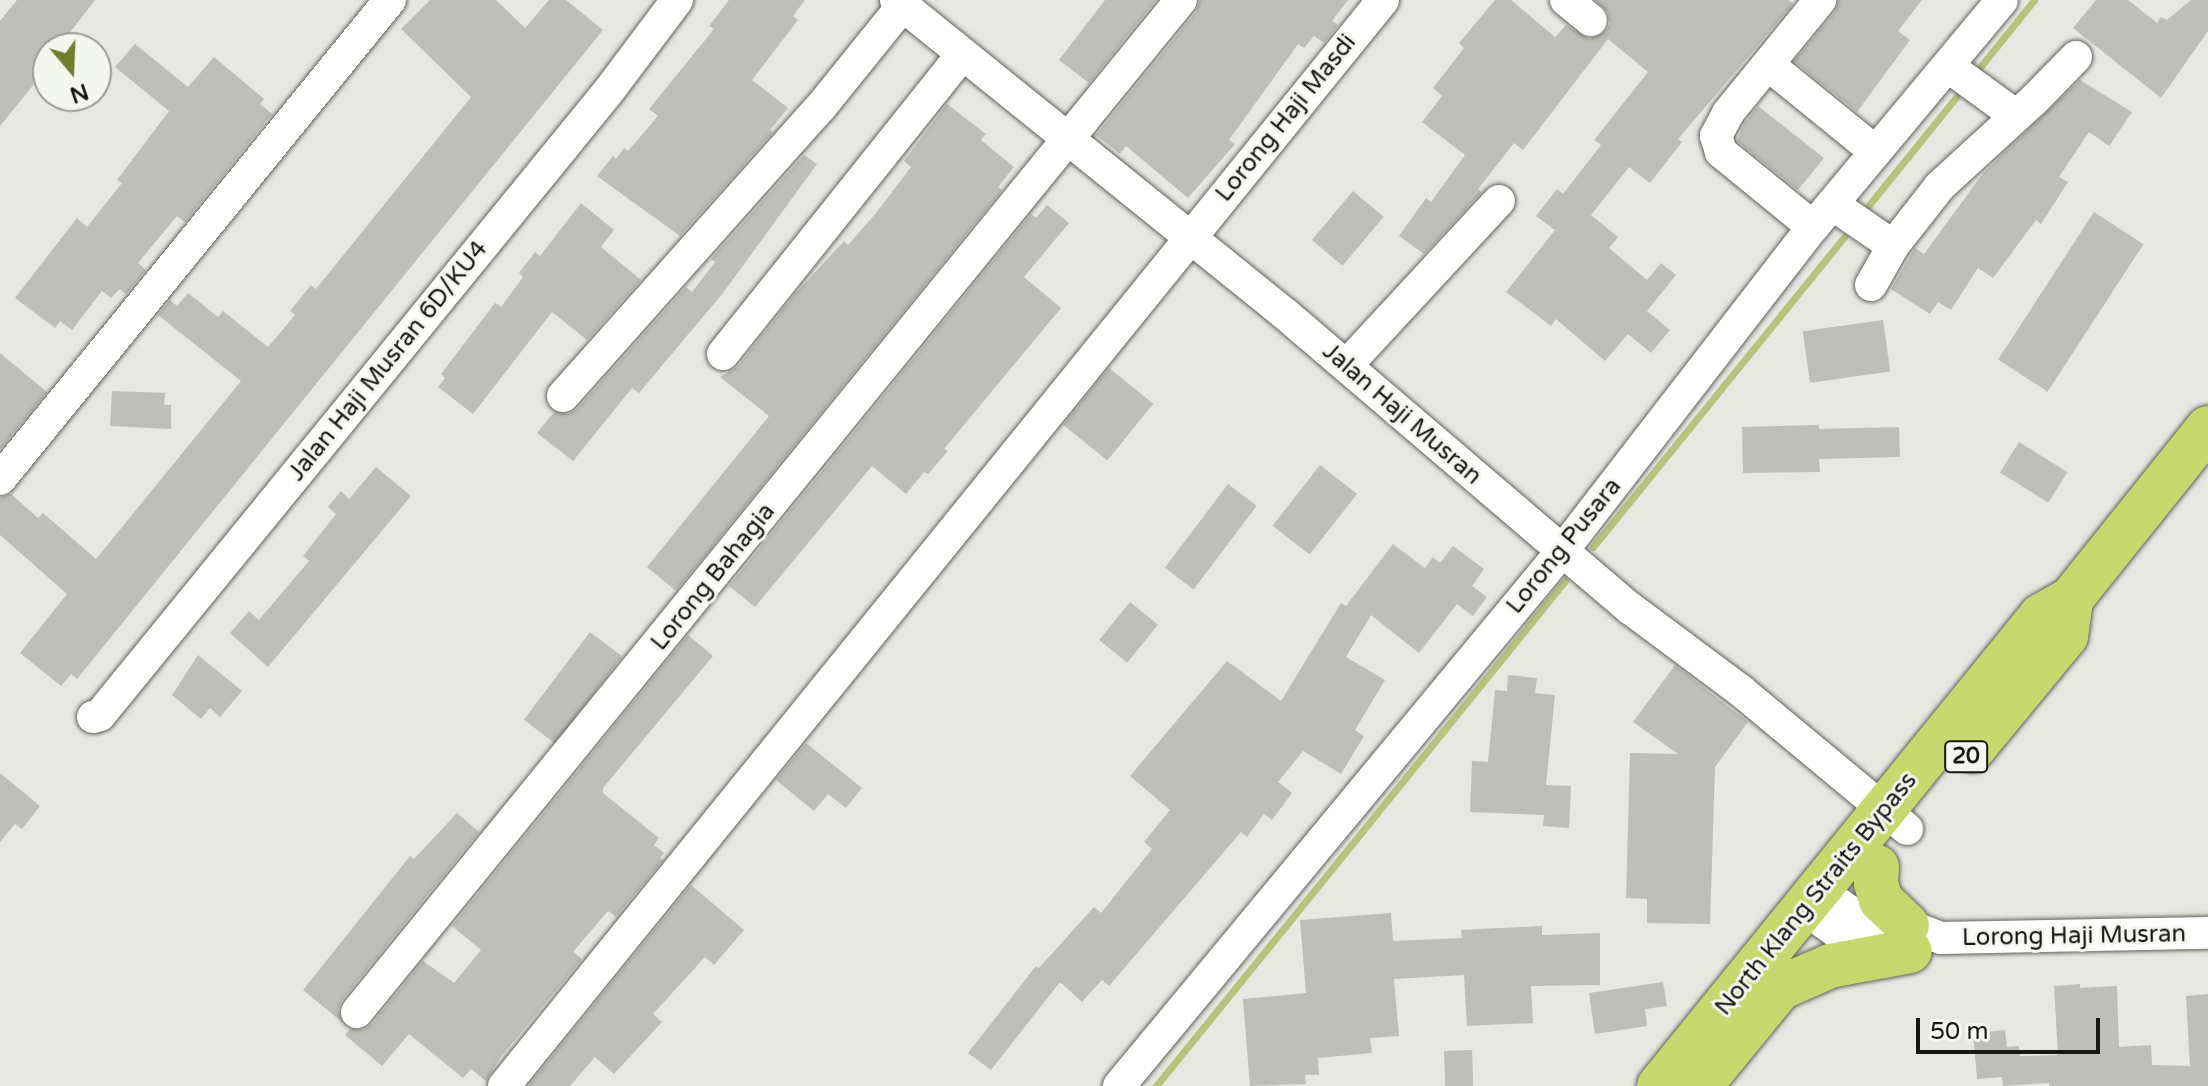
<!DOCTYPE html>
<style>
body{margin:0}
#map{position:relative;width:2208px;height:1086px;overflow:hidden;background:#e7e8e2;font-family:"Varela Round",sans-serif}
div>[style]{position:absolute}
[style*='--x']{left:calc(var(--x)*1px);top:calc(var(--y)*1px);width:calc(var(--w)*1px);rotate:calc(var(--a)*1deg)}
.stream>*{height:7px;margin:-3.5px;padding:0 3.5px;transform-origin:3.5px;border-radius:3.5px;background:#b7c47e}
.building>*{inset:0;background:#bebfb9;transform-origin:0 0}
.roads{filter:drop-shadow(0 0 2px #61635d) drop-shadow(0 0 2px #61635d)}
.minor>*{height:32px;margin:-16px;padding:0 16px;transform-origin:16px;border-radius:16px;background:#fff}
.highway>*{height:44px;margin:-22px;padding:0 22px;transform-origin:22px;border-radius:22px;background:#c7d86f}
span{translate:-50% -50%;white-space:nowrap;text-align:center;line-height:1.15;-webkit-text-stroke:6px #f4f6f0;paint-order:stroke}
.shield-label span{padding:2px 6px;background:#f4f6f0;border:2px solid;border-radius:6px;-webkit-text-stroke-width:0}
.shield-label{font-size:22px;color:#171715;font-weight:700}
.street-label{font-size:24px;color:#171715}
.north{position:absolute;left:32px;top:32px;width:80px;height:80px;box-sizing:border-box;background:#f4f6f0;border:2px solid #9c9d98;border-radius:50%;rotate:161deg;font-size:22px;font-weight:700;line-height:32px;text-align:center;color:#171715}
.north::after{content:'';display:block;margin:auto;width:28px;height:36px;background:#727e2b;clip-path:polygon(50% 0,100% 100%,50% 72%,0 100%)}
.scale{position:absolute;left:1916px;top:1018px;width:184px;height:36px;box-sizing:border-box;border:4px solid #171715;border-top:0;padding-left:10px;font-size:24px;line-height:28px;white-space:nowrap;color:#171715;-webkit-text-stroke:6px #f4f6f0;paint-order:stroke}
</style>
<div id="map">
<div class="stream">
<div style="--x:1981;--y:66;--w:85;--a:-51.2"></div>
<div style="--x:1869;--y:205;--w:139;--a:-51.1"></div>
<div style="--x:1593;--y:547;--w:399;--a:-51"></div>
<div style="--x:1156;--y:1086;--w:650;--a:-51"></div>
</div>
<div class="building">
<div style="clip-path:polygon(17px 0,95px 0,58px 48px,48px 48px,48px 67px,0 126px,0 21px)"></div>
<div style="clip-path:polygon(430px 0,496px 0,525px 28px,549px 0,566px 0,603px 30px,77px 679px,71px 674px,61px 686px,20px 653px,67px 594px,0 535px,0 498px,11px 494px,38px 518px,43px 513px,96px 559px,241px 381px,158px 315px,170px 300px,177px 306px,188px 293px,218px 317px,223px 311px,268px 347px,295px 315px,290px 311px,311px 285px,316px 289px,471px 97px,401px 29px)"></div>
<div style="clip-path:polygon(729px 0,805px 0,793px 16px,798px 20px,752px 80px,788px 108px,770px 130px,773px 132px,680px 236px,597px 176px,613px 156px,616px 159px,624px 148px,628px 151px,658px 116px,649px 109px,714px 29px,709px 26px)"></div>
<div style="clip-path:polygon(1105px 0,1156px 0,1089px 83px,1059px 60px)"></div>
<div style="clip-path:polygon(1200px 0,1348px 0,1332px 21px,1338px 25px,1324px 43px,1314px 36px,1304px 48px,1298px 44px,1229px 140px,1235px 144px,1188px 198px,1126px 146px,1120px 154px,1096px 135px,1196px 12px)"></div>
<div style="clip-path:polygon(1495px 0,1511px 0,1555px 37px,1566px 25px,1589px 39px,1605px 32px,1610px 24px,1608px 12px,1596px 0,1788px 0,1793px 4px,1678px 139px,1682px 142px,1650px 183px,1629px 167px,1591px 215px,1618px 237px,1609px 248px,1647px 280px,1661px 263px,1676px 275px,1647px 311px,1670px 330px,1651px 353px,1628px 334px,1605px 361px,1556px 319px,1551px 326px,1506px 292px,1555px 230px,1536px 216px,1557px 189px,1563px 194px,1601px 145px,1594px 140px,1648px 72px,1608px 39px,1523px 150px,1514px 143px,1478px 189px,1482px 192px,1424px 254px,1399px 236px,1426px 198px,1431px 202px,1465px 155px,1422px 122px,1442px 96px,1433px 88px,1464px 48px,1459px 43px)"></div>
<div style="clip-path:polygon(1839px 0,1922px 0,1898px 31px,1910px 40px,1857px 112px,1794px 61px,1835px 12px)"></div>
<div style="clip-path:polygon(2096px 0,2128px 0,2157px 23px,2161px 17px,2167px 20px,2191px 0,2208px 0,2208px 31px,2161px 98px,2073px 28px)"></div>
<div style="clip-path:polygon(135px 44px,188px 87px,214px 57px,264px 99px,260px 104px,272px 114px,185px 222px,177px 216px,138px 263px,146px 270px,126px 294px,120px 289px,111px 298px,102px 291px,72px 330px,60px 321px,55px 328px,15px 298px,77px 218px,87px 227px,122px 183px,117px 180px,169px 111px,115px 67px)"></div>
<div style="clip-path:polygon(2080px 80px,2132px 112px,2109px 146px,2089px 132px,2059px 177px,2068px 182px,2041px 224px,2036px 220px,1993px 278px,1978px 268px,1951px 310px,1938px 302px,1930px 314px,1891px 289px,1915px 248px,1924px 254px,1984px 172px)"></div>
<div style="clip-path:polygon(947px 104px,986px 134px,981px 140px,1014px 167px,998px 187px,1002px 190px,676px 591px,647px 567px,769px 416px,720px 377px,738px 366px,795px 294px,844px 241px,848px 245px,876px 213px,911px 167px,904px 161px)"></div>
<div style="clip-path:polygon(1758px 106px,1824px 158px,1798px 190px,1737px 141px,1744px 124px)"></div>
<div style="clip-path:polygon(804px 155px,817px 164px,723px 293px,639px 393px,632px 388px,573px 461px,537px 433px,554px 412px,568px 414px,577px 409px,686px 287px,692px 292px,715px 262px,711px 259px)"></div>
<div style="left:1353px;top:191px;width:40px;height:64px;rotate:40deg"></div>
<div style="clip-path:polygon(581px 203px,614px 230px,601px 247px,641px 280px,587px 340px,552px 312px,473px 414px,438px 387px,445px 378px,441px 374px,495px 303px,501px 307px,523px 277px,519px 273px,535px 252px,540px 256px)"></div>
<div style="clip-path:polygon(1047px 205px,1069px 223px,1024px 277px,1061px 308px,944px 449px,948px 451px,928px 474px,924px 472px,906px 494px,872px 466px,755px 607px,729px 586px,1031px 214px,1036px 218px)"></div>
<div style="left:2094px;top:212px;width:59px;height:176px;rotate:33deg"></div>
<div style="left:1883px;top:320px;width:52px;height:81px;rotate:82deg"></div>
<div style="clip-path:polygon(0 353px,47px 392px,0 449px)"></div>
<div style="left:1109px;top:368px;width:57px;height:73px;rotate:39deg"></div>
<div style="clip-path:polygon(112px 391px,165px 393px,164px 405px,171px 405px,171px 429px,110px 426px)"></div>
<div style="clip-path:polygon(1819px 425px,1819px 429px,1899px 427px,1900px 457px,1819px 459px,1820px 472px,1743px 473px,1742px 427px)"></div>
<div style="left:2019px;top:442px;width:57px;height:36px;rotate:32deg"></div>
<div style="left:1320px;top:465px;width:47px;height:77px;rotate:38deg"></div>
<div style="clip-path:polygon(376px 467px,411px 496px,268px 667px,230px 633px,249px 611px,259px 620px,309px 561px,303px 556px,336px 514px,328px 507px,341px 491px,349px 499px)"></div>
<div style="left:1228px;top:484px;width:36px;height:105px;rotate:37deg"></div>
<div style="clip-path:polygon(1393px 544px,1425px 568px,1433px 557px,1440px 563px,1453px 546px,1484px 569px,1472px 586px,1487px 597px,1473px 616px,1457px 604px,1419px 653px,1371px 615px,1346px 657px,1385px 680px,1355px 730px,1364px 736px,1341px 774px,1303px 751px,1278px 782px,1292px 793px,1272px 820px,1264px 814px,1247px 837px,1241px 832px,1109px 986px,1102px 980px,1082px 1002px,1060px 982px,991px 1070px,968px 1053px,1036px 966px,1039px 968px,1094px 907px,1101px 913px,1152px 849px,1144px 842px,1170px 810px,1130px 776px,1227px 661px,1281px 701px,1341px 603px,1346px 606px)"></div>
<div style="left:1130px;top:602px;width:36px;height:49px;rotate:39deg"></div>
<div style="left:590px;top:632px;width:40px;height:110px;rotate:37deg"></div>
<div style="clip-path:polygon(688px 635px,713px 656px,603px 788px,603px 793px,659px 838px,654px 845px,664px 853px,660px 858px,663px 860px,616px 917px,608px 911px,573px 952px,582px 959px,500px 1058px,486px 1081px,471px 1069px,463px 1078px,409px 1034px,382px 1066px,345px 1035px,350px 1029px,363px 1030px,372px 1024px,423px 961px,454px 983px,481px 950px,452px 926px)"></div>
<div style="clip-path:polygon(198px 655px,242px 691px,220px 717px,210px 708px,201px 719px,172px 695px)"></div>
<div style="clip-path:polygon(1675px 665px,1748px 722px,1715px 767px,1710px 924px,1647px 923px,1647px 899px,1626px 898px,1630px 753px,1678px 754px,1633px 722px)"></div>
<div style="clip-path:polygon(1508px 675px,1537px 678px,1535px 693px,1555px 695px,1546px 785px,1571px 786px,1569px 828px,1543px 826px,1544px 815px,1470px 812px,1472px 761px,1488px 762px,1495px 690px,1507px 691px)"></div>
<div style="clip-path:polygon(806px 743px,862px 788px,846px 808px,828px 794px,814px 811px,776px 780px)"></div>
<div style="clip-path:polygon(0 773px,40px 806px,22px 829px,15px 824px,0 842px)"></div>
<div style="clip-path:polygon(457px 813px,479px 832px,342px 1000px,338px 1010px,342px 1022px,303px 990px,410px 856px,414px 859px)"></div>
<div style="clip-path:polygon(691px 885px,744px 930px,714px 965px,705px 957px,653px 1014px,662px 1022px,614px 1074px,595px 1057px,570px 1086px,528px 1086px)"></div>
<div style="clip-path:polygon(1391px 913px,1393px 941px,1462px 938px,1461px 930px,1542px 926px,1542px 935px,1600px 933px,1600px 985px,1531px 986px,1533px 1023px,1467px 1026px,1464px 975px,1394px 979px,1399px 1036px,1370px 1038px,1372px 1053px,1318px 1058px,1319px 1075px,1305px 1075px,1306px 1084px,1250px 1086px,1243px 999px,1306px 993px,1300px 920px)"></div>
<div style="clip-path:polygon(1663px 982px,1667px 1006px,1645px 1009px,1647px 1026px,1595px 1034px,1589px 993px)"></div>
<div style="clip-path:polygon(2080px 984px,2080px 988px,2117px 986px,2119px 1047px,2151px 1045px,2152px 1065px,2190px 1066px,2186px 996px,2208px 994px,2208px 1086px,2049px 1086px,2049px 1083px,2003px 1086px,2002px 1077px,1977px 1079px,1973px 1033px,2005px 1030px,2007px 1047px,2019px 1046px,2020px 1056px,2058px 1055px,2054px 986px)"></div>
<div style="left:1472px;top:1050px;width:36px;height:28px;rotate:88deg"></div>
</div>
<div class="roads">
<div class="minor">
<div style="--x:896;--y:0;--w:499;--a:38.9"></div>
<div style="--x:1284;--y:313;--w:456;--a:40.5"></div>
<div style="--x:1631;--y:609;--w:137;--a:36.7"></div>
<div style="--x:1741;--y:691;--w:216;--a:39.7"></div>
<div style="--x:1566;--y:0;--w:32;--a:39"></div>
<div style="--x:1770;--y:66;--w:136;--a:39.1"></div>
<div style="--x:1949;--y:67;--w:82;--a:36"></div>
<div style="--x:1832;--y:204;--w:74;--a:34.5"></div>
<div style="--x:1893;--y:246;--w:76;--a:-51.9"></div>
<div style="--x:1940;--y:186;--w:127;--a:-42.5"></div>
<div style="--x:2034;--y:100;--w:60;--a:-45.7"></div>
<div style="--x:1813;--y:227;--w:119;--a:-140.8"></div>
<div style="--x:1721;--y:152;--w:17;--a:-107"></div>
<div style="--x:1716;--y:136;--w:26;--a:-62"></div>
<div style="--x:1728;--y:113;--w:146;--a:-50.8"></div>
<div style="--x:1871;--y:285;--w:45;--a:-60.6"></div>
<div style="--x:723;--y:354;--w:383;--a:-51.4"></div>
<div style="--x:1346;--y:366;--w:225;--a:-47.2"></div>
<div style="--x:563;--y:396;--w:386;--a:-48.3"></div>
<div style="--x:820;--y:108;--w:132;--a:-51.1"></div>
<div style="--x:0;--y:479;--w:618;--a:-50.85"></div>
<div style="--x:93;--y:717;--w:7;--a:-16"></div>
<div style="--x:100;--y:715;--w:804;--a:-50.81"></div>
<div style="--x:608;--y:92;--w:115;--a:-53.1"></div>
<div style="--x:1821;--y:891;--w:47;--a:35.4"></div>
<div style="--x:1859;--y:918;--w:49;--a:8.3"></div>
<div style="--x:1907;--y:925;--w:36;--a:21"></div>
<div style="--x:1941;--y:938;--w:267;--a:-1.1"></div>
<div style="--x:1805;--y:909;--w:49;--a:35.9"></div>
<div style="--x:1845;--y:938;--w:23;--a:20"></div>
<div style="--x:1867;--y:946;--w:25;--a:9"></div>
<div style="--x:357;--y:1012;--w:1305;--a:-50.85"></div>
<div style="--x:504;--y:1086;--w:1397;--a:-51.01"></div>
<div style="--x:1119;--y:1086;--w:696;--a:-50.36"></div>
<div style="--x:1563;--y:550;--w:408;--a:-52.3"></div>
<div style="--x:1813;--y:227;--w:295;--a:-50.2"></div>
</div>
<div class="highway">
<div style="--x:1972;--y:750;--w:148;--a:-50.5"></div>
<div style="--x:2066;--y:636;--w:37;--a:-82"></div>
<div style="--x:1877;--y:867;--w:16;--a:94"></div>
<div style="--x:1876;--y:883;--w:18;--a:74"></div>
<div style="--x:1881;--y:900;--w:36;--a:44"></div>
<div style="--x:1780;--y:988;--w:55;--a:-23.7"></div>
<div style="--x:1830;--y:966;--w:81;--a:-10.6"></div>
<div style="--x:1659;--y:1086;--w:606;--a:-50.9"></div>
<div style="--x:2041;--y:616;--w:34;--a:-30"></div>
<div style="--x:2071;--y:599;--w:219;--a:-51.3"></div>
<div style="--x:1700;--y:1086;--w:136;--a:-50.7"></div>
</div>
</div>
<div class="shield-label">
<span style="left:1966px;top:757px">20</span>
</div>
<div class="street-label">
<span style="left:1286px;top:118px;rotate:-51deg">Lorong Haji Masdi</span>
<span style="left:388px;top:361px;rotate:-51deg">Jalan Haji Musran 6D/KU4</span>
<span style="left:1402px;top:414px;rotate:41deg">Jalan Haji Musran</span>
<span style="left:1564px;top:546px;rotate:-51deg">Lorong Pusara</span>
<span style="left:713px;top:577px;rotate:-51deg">Lorong Bahagia</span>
<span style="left:1816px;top:894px;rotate:-51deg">North Klang Straits Bypass</span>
<span style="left:2074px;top:936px;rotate:-1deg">Lorong Haji Musran</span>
</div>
<div class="north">N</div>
<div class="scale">50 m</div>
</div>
